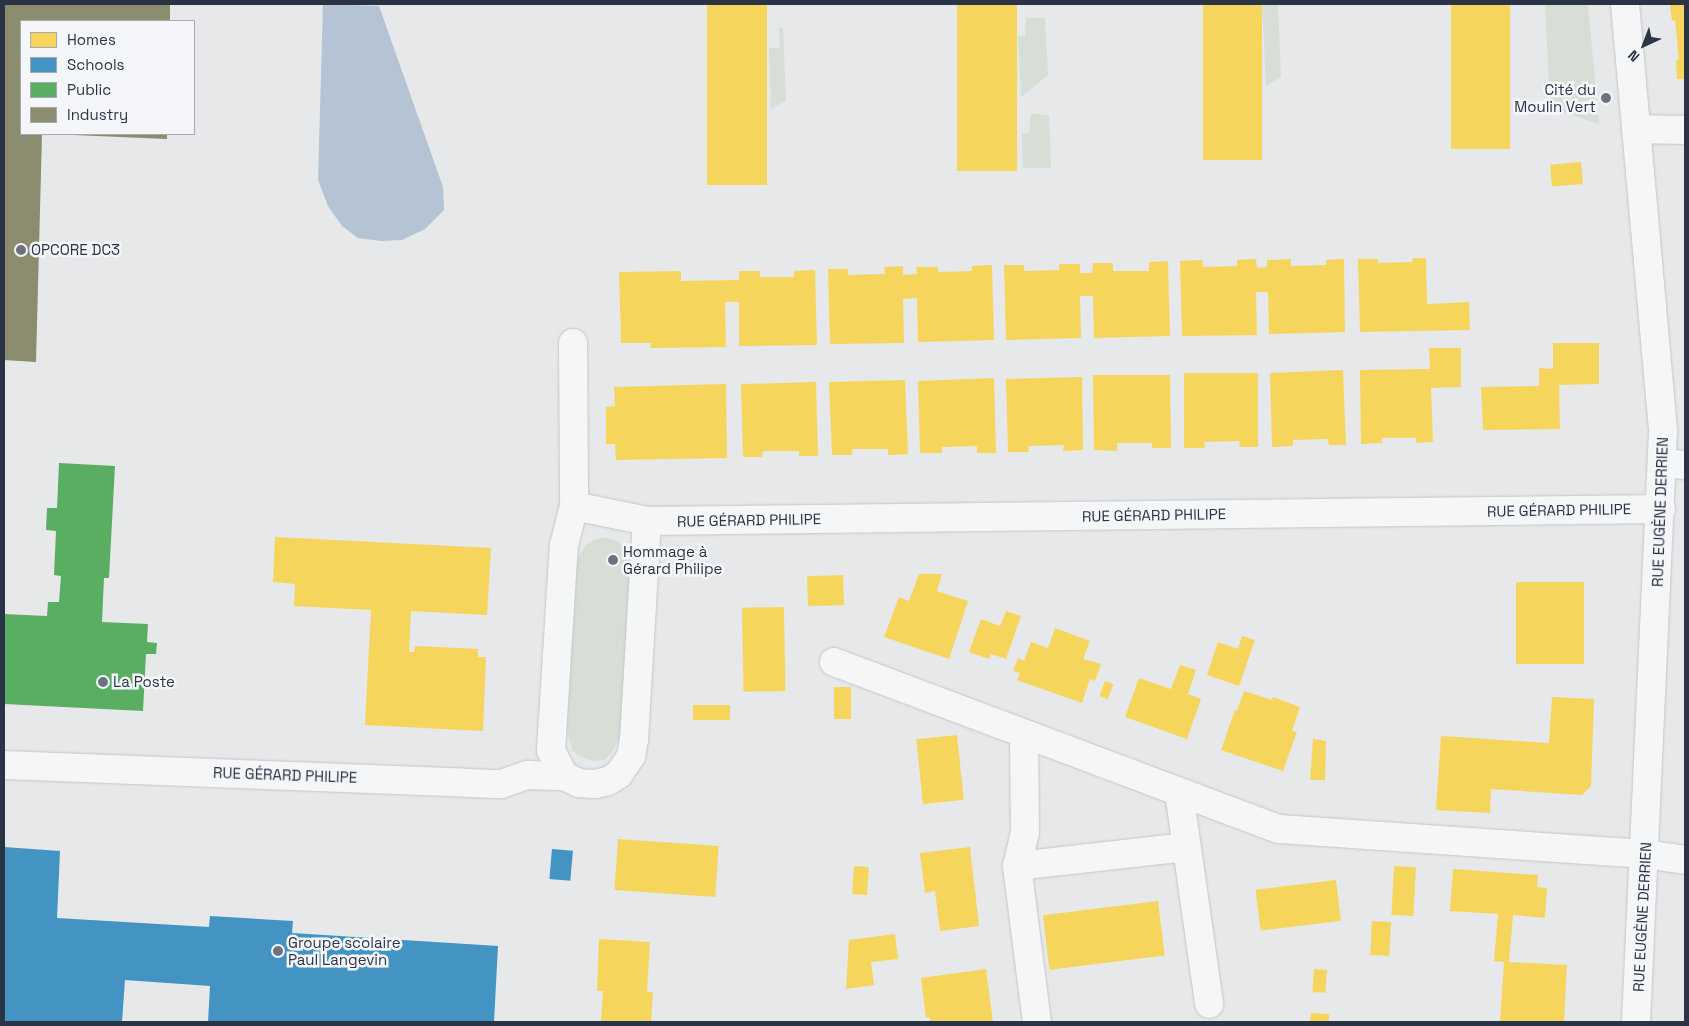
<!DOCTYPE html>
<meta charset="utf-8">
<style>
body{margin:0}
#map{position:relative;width:1689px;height:1026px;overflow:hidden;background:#e6e8ea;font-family:"Space Grotesk",sans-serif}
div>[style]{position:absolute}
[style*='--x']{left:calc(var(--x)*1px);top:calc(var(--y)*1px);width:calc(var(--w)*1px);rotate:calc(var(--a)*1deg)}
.green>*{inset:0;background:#d6ded6}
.water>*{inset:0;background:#b4c4d5}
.homes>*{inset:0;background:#f6d55c;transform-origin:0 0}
.schools>*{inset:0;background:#4393c3;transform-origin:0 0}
.public>*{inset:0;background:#5aae61}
.industry>*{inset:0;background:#8c8c6e}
.roads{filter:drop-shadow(0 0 1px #c4c6c8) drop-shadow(0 0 1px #c4c6c8)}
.minor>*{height:28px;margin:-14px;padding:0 14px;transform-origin:14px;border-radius:14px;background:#f5f6f7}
.dots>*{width:14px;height:14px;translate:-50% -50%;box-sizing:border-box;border:2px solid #f4f6f9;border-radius:50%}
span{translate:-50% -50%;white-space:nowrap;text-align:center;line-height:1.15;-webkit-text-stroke:5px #f4f6f9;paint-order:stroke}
.poi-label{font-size:15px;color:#2b3445}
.right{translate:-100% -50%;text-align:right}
.left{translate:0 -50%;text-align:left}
.street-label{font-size:15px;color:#2b3445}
.frame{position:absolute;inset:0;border:5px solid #2b3445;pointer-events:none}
.legend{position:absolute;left:20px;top:20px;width:175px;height:115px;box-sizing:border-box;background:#f4f6f9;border:1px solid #a4a8b1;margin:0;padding:6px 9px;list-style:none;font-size:15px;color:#2b3445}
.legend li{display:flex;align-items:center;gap:10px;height:25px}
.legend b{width:25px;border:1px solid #a4a8b1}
.north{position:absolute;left:1619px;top:20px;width:50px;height:50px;-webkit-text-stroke:4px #f4f6f9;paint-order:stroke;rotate:223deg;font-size:14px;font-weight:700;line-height:20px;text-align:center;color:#2b3445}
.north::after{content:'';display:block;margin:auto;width:18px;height:22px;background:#2b3445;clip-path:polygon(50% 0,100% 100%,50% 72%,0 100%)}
</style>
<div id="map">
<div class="green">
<div style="clip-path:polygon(1262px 4px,1278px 4px,1281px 77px,1266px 86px)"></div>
<div style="clip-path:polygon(1545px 4px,1588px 4px,1599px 124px,1553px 109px,1549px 85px)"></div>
<div style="clip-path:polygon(1026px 18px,1045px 18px,1048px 75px,1021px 97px,1018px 36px,1025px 36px)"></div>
<div style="clip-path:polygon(779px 28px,783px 28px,786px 101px,771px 109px,769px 48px,780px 48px)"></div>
<div style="clip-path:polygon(1031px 114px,1049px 115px,1051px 168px,1023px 168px,1022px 134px,1029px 133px)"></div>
<div style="clip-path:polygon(605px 538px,615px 540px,624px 545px,633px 558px,624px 729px,612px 752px,604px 760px,594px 761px,579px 756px,572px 750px,567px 731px,574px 565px,586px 545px,596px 539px)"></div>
</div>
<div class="water">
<div style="clip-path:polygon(323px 4px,379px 6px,443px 187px,444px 210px,425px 229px,402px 240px,381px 241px,358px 238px,342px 226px,328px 206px,318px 180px)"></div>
</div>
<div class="homes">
<div style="left:707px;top:4px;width:60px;height:181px"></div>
<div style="left:957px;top:4px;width:60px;height:167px"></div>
<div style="left:1203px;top:4px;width:59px;height:156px"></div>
<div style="left:1451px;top:4px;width:59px;height:145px"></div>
<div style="clip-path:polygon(1670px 4px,1685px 4px,1685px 79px,1677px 79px,1676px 60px,1679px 59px,1675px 20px,1672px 21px)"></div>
<div style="left:1581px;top:162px;width:22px;height:31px;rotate:85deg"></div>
<div style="clip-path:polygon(1413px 258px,1426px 258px,1427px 304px,1469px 302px,1470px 330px,1360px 332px,1358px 259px,1378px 259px,1378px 263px,1412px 262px)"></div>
<div style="clip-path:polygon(1256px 259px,1257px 268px,1267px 267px,1267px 260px,1291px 259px,1291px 266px,1326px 265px,1326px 260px,1344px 259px,1345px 332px,1269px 334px,1268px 292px,1256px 292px,1257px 335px,1182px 336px,1180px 261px,1202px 260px,1203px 267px,1237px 266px,1237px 260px)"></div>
<div style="clip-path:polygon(1168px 261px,1170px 336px,1094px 338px,1093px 296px,1080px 296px,1081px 338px,1006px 340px,1004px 265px,1024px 265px,1024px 271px,1059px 270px,1059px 264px,1080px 264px,1080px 273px,1092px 273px,1093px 263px,1113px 263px,1113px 271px,1149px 271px,1149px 262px)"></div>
<div style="clip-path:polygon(992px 265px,994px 340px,918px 342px,917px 298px,903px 299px,904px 343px,830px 344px,828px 269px,848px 269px,848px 275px,885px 274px,884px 267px,903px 266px,903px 275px,917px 274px,916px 267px,938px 267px,938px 272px,972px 271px,972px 266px)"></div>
<div style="clip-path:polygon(815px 270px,817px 345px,739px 346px,739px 302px,725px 302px,726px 347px,650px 348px,651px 343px,621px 343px,619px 272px,681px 271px,681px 281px,739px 280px,739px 271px,760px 271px,760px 277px,794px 277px,794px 271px)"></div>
<div style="clip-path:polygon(1553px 343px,1599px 343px,1599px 384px,1559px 385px,1560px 429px,1483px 430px,1481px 387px,1539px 386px,1539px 368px,1553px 369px)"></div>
<div style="clip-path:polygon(1429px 348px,1461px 348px,1461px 387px,1431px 388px,1433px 442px,1416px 443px,1416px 438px,1382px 438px,1382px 443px,1361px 444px,1360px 370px,1430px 369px)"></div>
<div style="clip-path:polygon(1343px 370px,1346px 445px,1329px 445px,1328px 439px,1293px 440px,1293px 446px,1272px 447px,1270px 373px)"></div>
<div style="clip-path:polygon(1184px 373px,1258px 373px,1258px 447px,1240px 447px,1239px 441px,1204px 442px,1205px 448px,1184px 448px)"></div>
<div style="clip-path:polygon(1093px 375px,1170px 375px,1171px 448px,1152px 448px,1152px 443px,1117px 443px,1117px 451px,1094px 450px)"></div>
<div style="clip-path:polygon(1082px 377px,1083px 450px,1063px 451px,1064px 445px,1028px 446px,1029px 452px,1008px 452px,1006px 379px)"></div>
<div style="clip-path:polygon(994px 378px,996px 453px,977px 453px,977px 446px,942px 447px,942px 453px,920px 453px,918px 381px)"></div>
<div style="clip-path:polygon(905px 380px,908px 454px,888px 455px,888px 449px,852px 449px,852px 455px,832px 455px,829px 382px)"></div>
<div style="clip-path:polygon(816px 382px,818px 456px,799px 456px,799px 451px,763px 451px,762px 457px,743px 457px,741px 384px)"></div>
<div style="clip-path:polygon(726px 384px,727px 458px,616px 460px,615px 444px,606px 444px,606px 407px,615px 406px,614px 387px)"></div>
<div style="clip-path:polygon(275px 537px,491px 548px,487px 615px,411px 611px,409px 652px,414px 652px,415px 646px,478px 649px,478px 657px,486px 657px,483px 731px,365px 725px,371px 610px,294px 606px,295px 584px,273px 582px)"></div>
<div style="clip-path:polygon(919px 574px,942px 574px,937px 591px,968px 601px,949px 659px,884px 637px,899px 597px,909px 601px)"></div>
<div style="left:843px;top:575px;width:30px;height:36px;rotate:88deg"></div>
<div style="left:1516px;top:582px;width:68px;height:82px"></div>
<div style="left:784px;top:607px;width:84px;height:42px;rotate:89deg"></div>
<div style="clip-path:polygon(1006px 611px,1021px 616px,1006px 659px,991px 654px,989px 659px,969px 652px,981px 619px,1000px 626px)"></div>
<div style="clip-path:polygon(1055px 628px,1090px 641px,1083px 659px,1101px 664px,1095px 681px,1090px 679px,1082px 703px,1017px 680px,1020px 673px,1013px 671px,1018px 658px,1024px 661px,1031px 642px,1048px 648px)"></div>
<div style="clip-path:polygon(1242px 636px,1255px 640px,1239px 686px,1207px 675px,1218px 642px,1238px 649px)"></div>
<div style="clip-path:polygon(1180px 665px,1196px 670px,1188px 694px,1201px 699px,1187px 739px,1125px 717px,1139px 678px,1171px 689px)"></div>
<div style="left:1105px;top:681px;width:9px;height:16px;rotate:21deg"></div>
<div style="left:834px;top:687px;width:17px;height:32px"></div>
<div style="clip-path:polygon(1244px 691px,1272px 700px,1273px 697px,1300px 707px,1292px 731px,1297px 732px,1283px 771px,1221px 750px,1235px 710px,1237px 711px)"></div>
<div style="clip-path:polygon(1552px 697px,1594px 699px,1591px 786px,1582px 795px,1491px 789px,1490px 813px,1436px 810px,1441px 736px,1549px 743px)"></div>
<div style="left:730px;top:705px;width:15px;height:37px;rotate:90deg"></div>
<div style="left:957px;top:735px;width:65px;height:41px;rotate:84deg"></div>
<div style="clip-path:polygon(1313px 739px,1326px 741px,1325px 780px,1310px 780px)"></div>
<div style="left:618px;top:839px;width:101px;height:51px;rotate:4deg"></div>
<div style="clip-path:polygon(970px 847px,979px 926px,940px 931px,935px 891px,925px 893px,920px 853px)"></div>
<div style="left:854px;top:866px;width:15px;height:28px;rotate:4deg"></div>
<div style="left:1394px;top:866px;width:22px;height:49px;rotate:3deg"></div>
<div style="clip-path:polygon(1453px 869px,1538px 875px,1537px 887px,1547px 888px,1545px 918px,1513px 915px,1509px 962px,1567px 965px,1564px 1022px,1500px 1022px,1504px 962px,1494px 961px,1498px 914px,1450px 911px)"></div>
<div style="left:1336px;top:880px;width:41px;height:81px;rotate:83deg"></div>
<div style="left:1158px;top:901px;width:55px;height:116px;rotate:83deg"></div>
<div style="left:1372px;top:921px;width:19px;height:34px;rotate:3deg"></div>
<div style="clip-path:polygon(895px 934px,898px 959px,871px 962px,874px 985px,846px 989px,849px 940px)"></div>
<div style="clip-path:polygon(599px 939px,650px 942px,647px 992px,653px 992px,651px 1022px,601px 1022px,603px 991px,597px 991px)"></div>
<div style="clip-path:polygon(986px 969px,993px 1022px,930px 1022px,930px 1017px,926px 1018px,921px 978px)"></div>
<div style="left:1314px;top:969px;width:13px;height:23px;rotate:4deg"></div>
<div style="clip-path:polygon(1311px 1013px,1329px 1014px,1329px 1022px,1310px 1022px)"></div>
</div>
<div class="schools">
<div style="clip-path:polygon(4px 847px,60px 851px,57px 918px,209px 927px,210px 916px,293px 921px,292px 933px,498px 946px,494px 1022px,208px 1022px,210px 986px,125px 980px,122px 1022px,4px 1022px)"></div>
<div style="left:552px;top:849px;width:21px;height:30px;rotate:5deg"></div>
</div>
<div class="public">
<div style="clip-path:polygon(59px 463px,115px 466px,109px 578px,104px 578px,102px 622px,148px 624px,147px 642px,157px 643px,156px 654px,146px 654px,143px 711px,4px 704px,4px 614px,47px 616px,48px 602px,59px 602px,61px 576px,54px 575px,56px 531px,46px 530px,47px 508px,57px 508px)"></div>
</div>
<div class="industry">
<div style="clip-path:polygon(4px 4px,170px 4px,170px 21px,21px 21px,21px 134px,42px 134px,36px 362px,4px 360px)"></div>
<div style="clip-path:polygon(50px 134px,167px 134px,167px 139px)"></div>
</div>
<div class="roads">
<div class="minor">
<div style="--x:1625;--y:4;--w:430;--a:84.9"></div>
<div style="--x:1663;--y:432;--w:591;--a:92.62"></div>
<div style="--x:1636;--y:129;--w:49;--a:1.2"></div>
<div style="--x:573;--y:343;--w:163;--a:89.6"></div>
<div style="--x:1662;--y:463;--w:23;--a:5"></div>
<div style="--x:834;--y:662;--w:475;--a:20.6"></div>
<div style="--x:1279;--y:829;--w:367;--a:3.9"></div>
<div style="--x:1645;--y:854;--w:40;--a:8.5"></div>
<div style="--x:1024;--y:734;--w:98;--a:89.4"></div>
<div style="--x:1025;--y:832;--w:35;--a:103"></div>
<div style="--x:1017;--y:866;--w:157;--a:82.7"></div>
<div style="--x:4;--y:765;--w:464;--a:2.2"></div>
<div style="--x:468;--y:783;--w:33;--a:2"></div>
<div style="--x:501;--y:784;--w:28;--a:-19"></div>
<div style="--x:527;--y:775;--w:37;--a:2"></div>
<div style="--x:564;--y:776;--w:17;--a:25"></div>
<div style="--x:579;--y:783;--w:16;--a:4"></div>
<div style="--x:595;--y:784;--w:13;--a:-13"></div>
<div style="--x:608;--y:781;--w:13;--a:-32"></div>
<div style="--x:619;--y:774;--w:22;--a:-56"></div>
<div style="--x:631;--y:756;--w:17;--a:-80"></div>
<div style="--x:634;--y:739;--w:218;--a:-86.6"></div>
<div style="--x:564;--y:776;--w:29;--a:-117"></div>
<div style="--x:551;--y:750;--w:205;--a:-86.4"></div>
<div style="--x:564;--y:545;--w:40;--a:-75.6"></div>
<div style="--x:574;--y:506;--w:75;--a:11.6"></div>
<div style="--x:647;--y:521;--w:1014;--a:-0.68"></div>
<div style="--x:1179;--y:792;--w:214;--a:81.9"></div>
<div style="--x:1017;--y:866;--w:170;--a:-6.4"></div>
</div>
</div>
<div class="dots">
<div style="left:1606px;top:98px;background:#6c737f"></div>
<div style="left:21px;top:250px;background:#6c737f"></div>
<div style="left:613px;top:560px;background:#6c737f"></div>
<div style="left:103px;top:682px;background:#6c737f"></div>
<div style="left:278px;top:951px;background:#6c737f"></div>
</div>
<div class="poi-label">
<span class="right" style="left:1596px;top:98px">Cité du<br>Moulin Vert</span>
<span class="left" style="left:31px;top:250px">OPCORE DC3</span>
<span class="left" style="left:623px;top:560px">Hommage à<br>Gérard Philipe</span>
<span class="left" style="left:113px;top:682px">La Poste</span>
<span class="left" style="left:288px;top:951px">Groupe scolaire<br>Paul Langevin</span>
</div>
<div class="street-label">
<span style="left:1559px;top:510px;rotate:-1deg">RUE GÉRARD PHILIPE</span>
<span style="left:1660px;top:512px;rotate:-88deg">RUE EUGÈNE DERRIEN</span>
<span style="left:1154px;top:515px;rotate:-1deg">RUE GÉRARD PHILIPE</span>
<span style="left:749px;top:520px;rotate:-1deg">RUE GÉRARD PHILIPE</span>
<span style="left:285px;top:775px;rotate:2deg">RUE GÉRARD PHILIPE</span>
<span style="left:1642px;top:917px;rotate:-87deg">RUE EUGÈNE DERRIEN</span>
</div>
<div class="frame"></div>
<ul class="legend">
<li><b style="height:14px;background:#f6d55c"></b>Homes</li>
<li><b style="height:14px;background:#4393c3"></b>Schools</li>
<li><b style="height:14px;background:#5aae61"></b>Public</li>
<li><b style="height:14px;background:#8c8c6e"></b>Industry</li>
</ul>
<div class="north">N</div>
</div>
